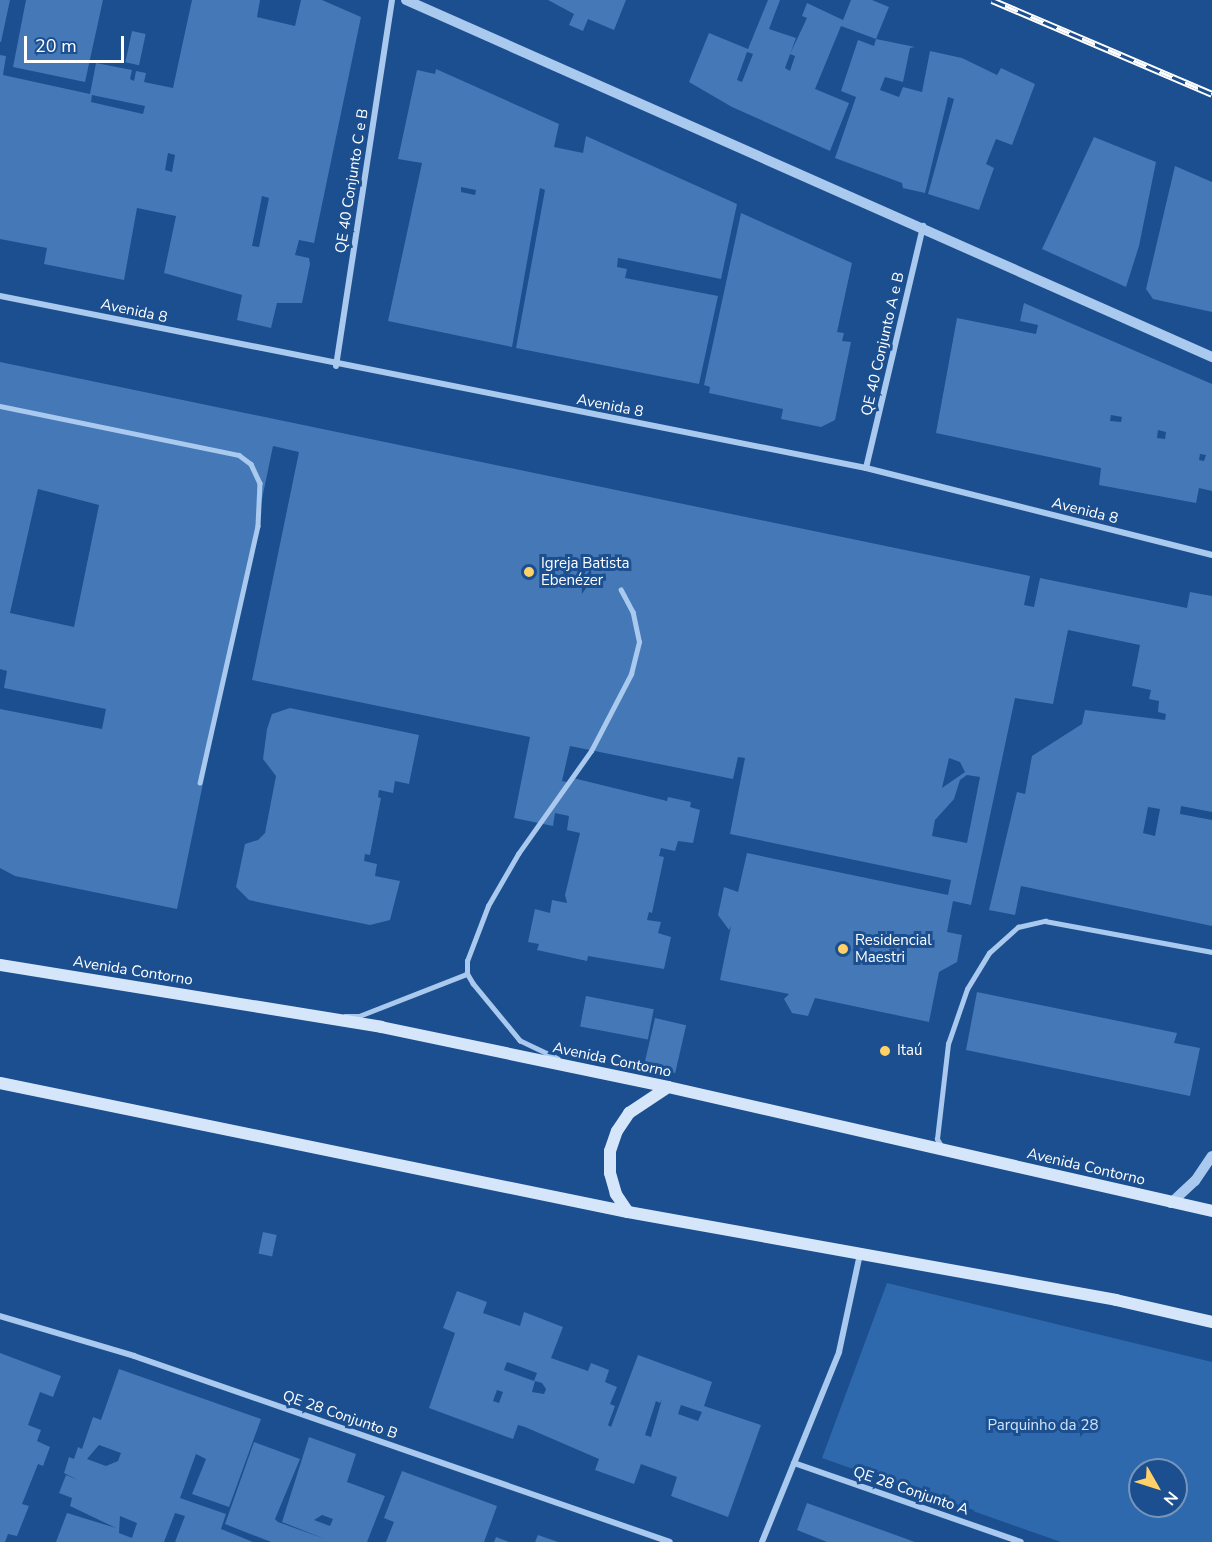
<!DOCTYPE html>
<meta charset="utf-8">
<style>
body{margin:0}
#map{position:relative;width:1212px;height:1542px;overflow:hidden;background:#1b4f8f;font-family:"Nunito Sans",sans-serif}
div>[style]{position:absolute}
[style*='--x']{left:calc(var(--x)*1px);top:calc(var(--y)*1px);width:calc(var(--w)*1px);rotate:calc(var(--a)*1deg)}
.green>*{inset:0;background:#2e69ad}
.building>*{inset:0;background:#4478b7;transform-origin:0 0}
.service>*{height:4.5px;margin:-2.25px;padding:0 2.25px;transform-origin:2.25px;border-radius:2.25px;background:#a9c9ee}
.minor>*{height:6px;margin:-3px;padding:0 3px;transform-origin:3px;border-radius:3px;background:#a9c9ee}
.tertiary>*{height:10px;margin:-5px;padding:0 5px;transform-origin:5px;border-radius:5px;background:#a9c9ee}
.secondary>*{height:12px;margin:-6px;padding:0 6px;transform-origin:6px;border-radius:6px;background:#d6e6fa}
.rail>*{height:7px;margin-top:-3.5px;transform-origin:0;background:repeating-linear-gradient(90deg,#1b4f8f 0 14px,#fff 0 28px);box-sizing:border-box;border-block:2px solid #fff}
.dots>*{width:16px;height:16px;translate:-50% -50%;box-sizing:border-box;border:3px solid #1b4f8f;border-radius:50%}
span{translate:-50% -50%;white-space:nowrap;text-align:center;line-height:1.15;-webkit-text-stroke:6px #1b4f8f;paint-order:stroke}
.street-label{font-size:15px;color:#fff}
.poi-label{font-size:15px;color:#fff}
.left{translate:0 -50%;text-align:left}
.park-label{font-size:15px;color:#cfe3fa}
.north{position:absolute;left:1128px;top:1458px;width:60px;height:60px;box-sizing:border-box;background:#1b4f8f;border:2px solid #7695bc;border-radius:50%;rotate:129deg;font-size:16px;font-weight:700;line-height:24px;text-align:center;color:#fff}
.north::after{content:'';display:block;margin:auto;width:21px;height:27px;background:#ffd166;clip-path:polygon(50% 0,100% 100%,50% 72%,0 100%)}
.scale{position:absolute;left:24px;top:36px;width:100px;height:27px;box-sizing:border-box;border:3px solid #fff;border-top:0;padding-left:8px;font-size:18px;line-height:21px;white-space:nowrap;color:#fff;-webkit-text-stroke:4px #1b4f8f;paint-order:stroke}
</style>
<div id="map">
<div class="green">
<div style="clip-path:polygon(evenodd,887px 1283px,1212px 1362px,1212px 1542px,1061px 1542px,822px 1458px,887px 1283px,1140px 1470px,1176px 1470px,1176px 1506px,1140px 1506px,1140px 1470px)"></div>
</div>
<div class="building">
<div style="clip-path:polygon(0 0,10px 0,1px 42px,0 42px)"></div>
<div style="clip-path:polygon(26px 0,103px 0,85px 82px,13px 67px)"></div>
<div style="clip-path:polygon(evenodd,192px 0,260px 0,257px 17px,295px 26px,301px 0,322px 0,361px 17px,314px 243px,299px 240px,295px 255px,309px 258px,310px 264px,302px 303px,277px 303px,271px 328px,237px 320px,242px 295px,164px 273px,176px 216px,137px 208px,124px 280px,44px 264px,47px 248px,0 239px,0 55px,6px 56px,3px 75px,90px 94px,96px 63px,132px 70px,130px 79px,134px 81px,136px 71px,146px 73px,144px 82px,173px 88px,192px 0,92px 95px,145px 106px,143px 114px,91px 102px,92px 95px,192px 0,168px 153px,175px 155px,172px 172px,165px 170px,168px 153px,192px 0,262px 196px,269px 198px,259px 247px,252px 246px,262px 196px)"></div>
<div style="clip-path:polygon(548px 0,626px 0,614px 30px,588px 19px,583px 31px,569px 25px,574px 14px)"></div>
<div style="clip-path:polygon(evenodd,768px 0,780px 0,769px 29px,796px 38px,785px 68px,790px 71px,795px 56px,790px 54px,807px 18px,802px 16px,807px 3px,843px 20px,851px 0,872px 0,889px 7px,876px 39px,841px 26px,815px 89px,849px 103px,830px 151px,732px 107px,689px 82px,709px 33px,748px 49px,768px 0,747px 52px,753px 54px,742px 82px,737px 80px,747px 52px)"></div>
<div style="left:132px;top:31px;width:14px;height:32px;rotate:12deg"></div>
<div style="clip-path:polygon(876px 39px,915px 47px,910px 48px,903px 82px,885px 77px,880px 90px,899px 97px,903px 87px,922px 92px,930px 51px,962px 58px,997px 75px,1001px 68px,1035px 84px,1012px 145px,996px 139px,986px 164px,994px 168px,979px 210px,928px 194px,954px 99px,948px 97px,925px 193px,903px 188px,902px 183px,835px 158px,856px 97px,841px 91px,858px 40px,874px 46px)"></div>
<div style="clip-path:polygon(evenodd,436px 69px,559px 124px,554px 147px,583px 153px,586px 136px,737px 204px,721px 279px,618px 258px,617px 267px,627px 269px,625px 278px,718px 296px,699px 384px,516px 348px,545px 190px,540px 188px,512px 347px,388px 321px,422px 163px,398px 159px,417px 70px,435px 74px,436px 69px,461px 187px,476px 190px,475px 195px,461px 192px,461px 187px)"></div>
<div style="clip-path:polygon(1094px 137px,1156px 162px,1139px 246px,1126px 287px,1042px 249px)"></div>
<div style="clip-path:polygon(1175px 166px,1212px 182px,1212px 312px,1153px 299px,1146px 289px)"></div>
<div style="clip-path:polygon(741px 213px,852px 263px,837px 332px,844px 333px,842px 341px,851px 342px,835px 420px,821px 427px,781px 419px,783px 409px,709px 393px,710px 387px,704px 385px)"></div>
<div style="clip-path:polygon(evenodd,1024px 303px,1212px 384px,1212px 491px,1199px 488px,1196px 503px,1099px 485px,1101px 468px,936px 433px,957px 318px,1036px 334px,1038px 325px,1020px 321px,1024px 303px,1111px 415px,1122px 417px,1121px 422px,1110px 421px,1111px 415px,1024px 303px,1158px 430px,1166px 432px,1165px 439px,1157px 438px,1158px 430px,1024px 303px,1200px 454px,1206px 455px,1204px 461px,1199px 460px,1200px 454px)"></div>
<div style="clip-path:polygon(evenodd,0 362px,1030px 576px,1024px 605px,1034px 607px,1040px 578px,1187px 608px,1190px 592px,1212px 596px,1212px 812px,1181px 806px,1180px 814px,1212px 820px,1212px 926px,1021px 886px,1015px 915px,989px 910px,1017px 792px,1025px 794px,1032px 756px,1082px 724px,1085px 710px,1165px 720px,1166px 714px,1158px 712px,1159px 701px,1149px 699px,1151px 690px,1132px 686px,1140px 645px,1068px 630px,1053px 704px,1015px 698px,971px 905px,953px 901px,947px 932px,962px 935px,957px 962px,939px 972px,929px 1022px,815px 998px,808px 1016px,792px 1013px,784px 999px,789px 994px,720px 980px,731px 926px,729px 930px,718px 915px,724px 887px,738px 892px,747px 853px,948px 895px,951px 880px,730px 834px,745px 758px,738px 757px,733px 779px,570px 746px,562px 781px,571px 783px,573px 778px,667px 801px,668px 797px,691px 802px,690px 807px,700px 810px,693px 843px,678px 841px,675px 851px,661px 848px,659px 856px,664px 857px,652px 913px,649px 912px,647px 920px,661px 922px,658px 933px,671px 937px,664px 969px,588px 956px,587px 961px,537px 950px,539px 944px,528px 942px,535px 909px,550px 913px,552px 900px,567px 903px,565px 895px,580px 833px,567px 830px,569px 816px,555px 813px,553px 826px,514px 818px,530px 737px,252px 680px,299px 452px,273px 446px,177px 909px,15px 876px,0 868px,0 709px,102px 729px,106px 709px,4px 688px,7px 671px,0 669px,0 362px,38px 489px,99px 505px,74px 627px,10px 613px,38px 489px,0 362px,949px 758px,960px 762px,965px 772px,942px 788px,949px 758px,0 362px,967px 775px,980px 777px,967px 843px,932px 836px,935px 820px,954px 799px,960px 780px,967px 775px,0 362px,1148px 807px,1160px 809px,1155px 836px,1143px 833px,1148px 807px)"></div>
<div style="clip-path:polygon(290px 708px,419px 735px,409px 784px,395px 781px,393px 793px,379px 790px,378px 797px,381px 798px,370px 855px,365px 854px,364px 861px,377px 864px,375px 876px,400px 881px,390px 920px,370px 925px,262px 903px,249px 900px,236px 887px,245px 844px,258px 840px,265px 833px,276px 776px,263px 759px,267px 729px,272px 714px)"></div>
<div style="clip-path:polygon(977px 992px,1177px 1033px,1174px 1043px,1200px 1048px,1190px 1096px,966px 1050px)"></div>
<div style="left:586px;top:996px;width:69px;height:31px;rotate:11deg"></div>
<div style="left:655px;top:1018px;width:32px;height:49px;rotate:13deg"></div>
<div style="left:263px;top:1232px;width:14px;height:22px;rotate:12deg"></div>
<div style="clip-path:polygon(evenodd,457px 1291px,487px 1302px,483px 1313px,520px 1326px,524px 1312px,563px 1327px,551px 1358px,588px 1371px,591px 1363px,609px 1370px,605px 1382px,617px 1387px,610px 1404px,615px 1406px,608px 1425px,611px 1427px,638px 1355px,712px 1382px,704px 1406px,761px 1425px,728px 1517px,671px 1496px,677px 1477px,641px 1464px,634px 1484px,595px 1470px,599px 1459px,525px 1427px,518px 1425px,513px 1439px,429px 1408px,455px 1333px,443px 1328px,457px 1291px,507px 1362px,537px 1373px,534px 1381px,504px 1370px,507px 1362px,457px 1291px,535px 1381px,542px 1383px,546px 1389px,544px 1394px,532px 1392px,535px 1381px,457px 1291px,497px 1390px,503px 1392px,499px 1403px,493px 1401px,497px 1390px,457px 1291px,662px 1399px,651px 1437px,645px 1435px,656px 1401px,660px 1403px,662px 1399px,457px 1291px,681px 1405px,702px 1412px,698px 1421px,678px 1414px,681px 1405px)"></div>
<div style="clip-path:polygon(0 1353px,61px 1376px,53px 1397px,40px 1392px,28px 1425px,41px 1430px,37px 1441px,50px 1447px,43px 1466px,38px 1464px,22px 1504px,29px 1506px,17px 1536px,8px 1534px,5px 1542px,0 1542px)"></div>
<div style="clip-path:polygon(evenodd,119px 1369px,261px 1419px,229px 1507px,192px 1494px,206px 1459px,196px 1454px,180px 1498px,226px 1514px,221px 1529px,253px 1542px,175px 1542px,185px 1516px,175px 1513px,164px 1542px,56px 1542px,67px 1513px,116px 1528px,70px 1506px,72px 1498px,59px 1493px,66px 1475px,78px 1480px,64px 1473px,69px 1457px,74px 1459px,78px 1447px,82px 1449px,93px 1417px,101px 1420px,119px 1369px,99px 1445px,121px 1453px,118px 1461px,106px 1466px,87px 1459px,99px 1445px,119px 1369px,120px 1516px,137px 1523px,132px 1538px,119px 1533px,120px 1516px)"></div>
<div style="clip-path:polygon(evenodd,309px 1437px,356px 1454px,347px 1482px,385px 1496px,367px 1542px,271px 1542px,225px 1524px,254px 1442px,300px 1459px,275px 1519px,278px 1522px,325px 1539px,282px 1522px,309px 1437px,322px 1515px,333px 1519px,330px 1526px,314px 1520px,322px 1515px)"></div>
<div style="clip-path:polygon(402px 1471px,497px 1506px,484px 1542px,386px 1542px,394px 1522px,384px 1518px)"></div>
<div style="clip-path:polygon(807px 1503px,915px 1542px,827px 1542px,797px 1530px)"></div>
<div style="clip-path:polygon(538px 1535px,558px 1542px,535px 1542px)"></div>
<div style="clip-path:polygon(496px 1537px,509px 1542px,494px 1542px)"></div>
</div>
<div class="service">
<div style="--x:0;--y:406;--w:244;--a:11.6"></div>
<div style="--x:239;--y:455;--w:15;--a:37"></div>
<div style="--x:251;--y:464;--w:21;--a:65"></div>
<div style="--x:260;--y:483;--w:43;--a:92.7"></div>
<div style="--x:258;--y:526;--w:263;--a:102.7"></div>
<div style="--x:345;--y:1016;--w:14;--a:0"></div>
<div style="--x:359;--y:1016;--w:116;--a:-21.3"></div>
<div style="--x:558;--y:1059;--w:42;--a:-154.7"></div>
<div style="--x:520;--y:1041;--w:74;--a:-129.5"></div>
<div style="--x:473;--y:984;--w:12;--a:-121"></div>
<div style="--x:467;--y:974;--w:13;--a:-90"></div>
<div style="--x:467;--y:961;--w:59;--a:-69.1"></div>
<div style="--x:488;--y:906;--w:60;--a:-60"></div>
<div style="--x:518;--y:854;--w:126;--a:-54.7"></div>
<div style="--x:591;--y:751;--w:87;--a:-62.5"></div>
<div style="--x:631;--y:674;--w:33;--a:-76"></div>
<div style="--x:639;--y:642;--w:30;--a:-102"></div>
<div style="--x:633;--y:613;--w:26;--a:-118"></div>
<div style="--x:941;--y:1146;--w:8;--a:-120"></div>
<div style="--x:937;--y:1139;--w:96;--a:-83.4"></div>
<div style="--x:948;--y:1044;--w:58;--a:-70.9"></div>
<div style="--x:967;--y:989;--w:42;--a:-58.6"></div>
<div style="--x:989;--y:953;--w:39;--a:-42"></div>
<div style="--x:1018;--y:927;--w:28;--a:-13"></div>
<div style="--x:1045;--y:921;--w:170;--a:10.5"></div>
</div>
<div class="minor">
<div style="--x:0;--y:296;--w:883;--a:11.23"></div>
<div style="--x:866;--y:468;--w:357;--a:14.1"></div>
<div style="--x:336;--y:366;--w:370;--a:-81.3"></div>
<div style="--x:866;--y:468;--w:249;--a:-76.7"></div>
<div style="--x:0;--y:1316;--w:140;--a:16.6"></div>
<div style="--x:134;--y:1356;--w:567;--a:19.14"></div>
<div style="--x:794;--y:1463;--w:240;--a:19.2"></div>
<div style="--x:762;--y:1542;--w:205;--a:-67.9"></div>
<div style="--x:839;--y:1352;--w:100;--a:-77.9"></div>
</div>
<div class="tertiary">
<div style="--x:406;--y:0;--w:882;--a:23.89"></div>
<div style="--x:1171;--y:1203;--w:33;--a:-43"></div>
<div style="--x:1195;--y:1181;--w:30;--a:-56"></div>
</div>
<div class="secondary">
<div style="--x:0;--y:965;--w:386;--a:9.2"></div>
<div style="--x:381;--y:1027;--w:293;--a:11.8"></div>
<div style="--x:668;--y:1087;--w:558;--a:12.84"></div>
<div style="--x:0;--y:1083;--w:641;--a:11.61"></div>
<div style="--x:628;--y:1212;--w:496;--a:10.2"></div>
<div style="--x:1116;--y:1300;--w:98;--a:12.9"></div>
<div style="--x:628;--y:1212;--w:22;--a:-124"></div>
<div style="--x:616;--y:1194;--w:22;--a:-106"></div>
<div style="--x:610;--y:1173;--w:22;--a:-90"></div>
<div style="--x:610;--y:1151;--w:21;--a:-71"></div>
<div style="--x:617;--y:1131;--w:22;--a:-56"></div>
<div style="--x:629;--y:1113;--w:47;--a:-33.7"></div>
</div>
<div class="rail">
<div style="--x:992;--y:0;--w:239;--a:23.1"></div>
</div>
<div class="dots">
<div style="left:529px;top:572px;background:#ffd166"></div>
<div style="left:843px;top:949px;background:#ffd166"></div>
<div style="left:885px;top:1051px;background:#ffd166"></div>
</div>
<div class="street-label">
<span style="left:352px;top:181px;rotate:-81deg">QE 40 Conjunto C e B</span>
<span style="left:134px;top:311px;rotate:12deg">Avenida 8</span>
<span style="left:883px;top:344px;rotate:-77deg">QE 40 Conjunto A e B</span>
<span style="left:610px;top:406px;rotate:11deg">Avenida 8</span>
<span style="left:1085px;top:511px;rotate:14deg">Avenida 8</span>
<span style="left:133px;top:971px;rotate:9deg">Avenida Contorno</span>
<span style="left:612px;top:1060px;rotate:12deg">Avenida Contorno</span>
<span style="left:1086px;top:1167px;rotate:13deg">Avenida Contorno</span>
<span style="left:340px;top:1415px;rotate:19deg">QE 28 Conjunto B</span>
<span style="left:911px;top:1491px;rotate:19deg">QE 28 Conjunto A</span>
</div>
<div class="poi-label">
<span class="left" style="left:541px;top:572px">Igreja Batista<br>Ebenézer</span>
<span class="left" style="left:855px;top:949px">Residencial<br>Maestri</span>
<span class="left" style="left:897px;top:1051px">Itaú</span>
</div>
<div class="park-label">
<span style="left:1043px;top:1426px">Parquinho da 28</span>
</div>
<div class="north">N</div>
<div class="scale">20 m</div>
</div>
